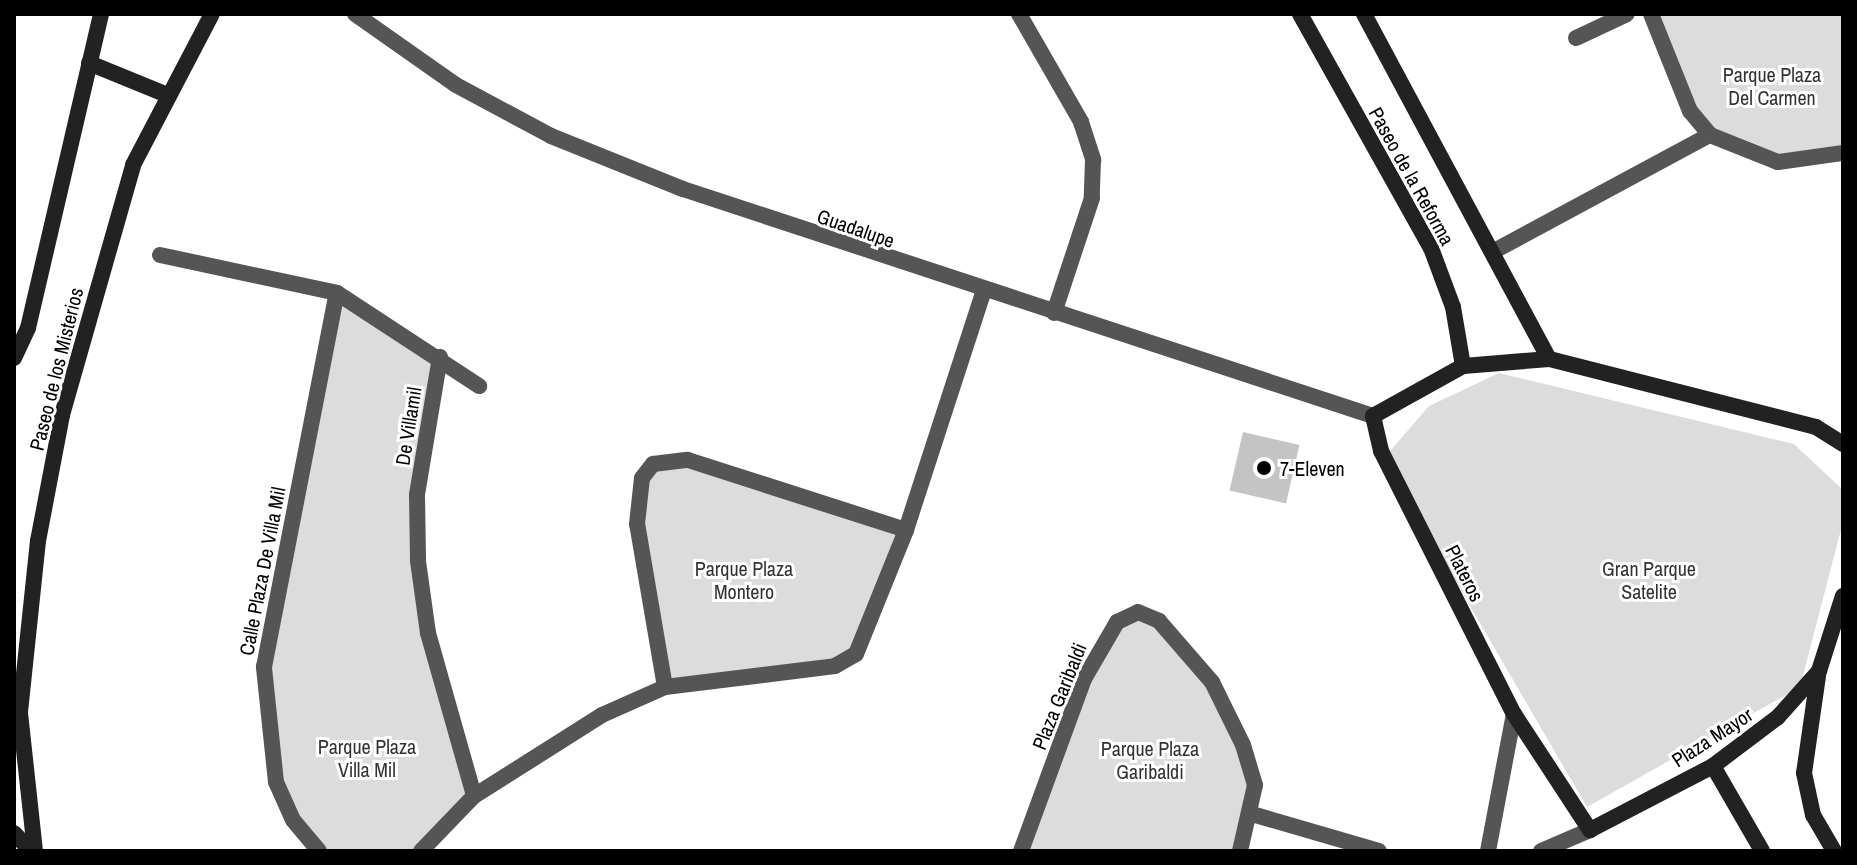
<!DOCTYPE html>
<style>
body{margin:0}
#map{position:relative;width:1857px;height:865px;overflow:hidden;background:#fff;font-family:"Archivo Narrow",sans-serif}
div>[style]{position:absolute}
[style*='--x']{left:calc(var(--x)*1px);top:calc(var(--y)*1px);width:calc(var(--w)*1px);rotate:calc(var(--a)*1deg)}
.green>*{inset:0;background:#dcdcdc}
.building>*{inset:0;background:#c4c4c4;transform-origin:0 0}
.street>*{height:16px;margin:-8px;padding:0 8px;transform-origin:8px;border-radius:8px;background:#555}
.secondary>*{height:16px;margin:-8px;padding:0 8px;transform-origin:8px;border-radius:8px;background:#222}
.dots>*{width:22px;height:22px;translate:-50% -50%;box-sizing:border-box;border:4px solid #fff;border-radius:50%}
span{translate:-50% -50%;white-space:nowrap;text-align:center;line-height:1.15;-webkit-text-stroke:6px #fff;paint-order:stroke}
.park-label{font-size:20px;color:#333}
.street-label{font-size:20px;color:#000}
.poi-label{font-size:20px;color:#000}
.left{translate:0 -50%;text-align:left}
.frame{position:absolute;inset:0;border:16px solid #000;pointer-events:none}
</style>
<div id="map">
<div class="green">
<div style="clip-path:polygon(1651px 14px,1843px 14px,1843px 153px,1778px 162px,1710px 135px)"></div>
<div style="clip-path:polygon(337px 293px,440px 357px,417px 495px,418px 561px,474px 796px,421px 851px,319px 851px,293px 820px,269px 723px,264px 667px)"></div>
<div style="clip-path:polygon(1499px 373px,1794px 444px,1843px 490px,1843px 522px,1800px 687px,1587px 807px,1384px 458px,1429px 406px)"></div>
<div style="clip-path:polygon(667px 459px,906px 530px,856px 654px,665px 687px,637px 524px,642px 478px)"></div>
<div style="clip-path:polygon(1138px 612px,1212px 682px,1255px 785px,1240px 851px,1021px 851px,1103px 641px)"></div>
</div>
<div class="building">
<div style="left:1243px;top:432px;width:58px;height:60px;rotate:13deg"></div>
</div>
<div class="street">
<div style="--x:355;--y:14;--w:123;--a:35.1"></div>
<div style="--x:456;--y:85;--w:108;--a:28.2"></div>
<div style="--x:551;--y:136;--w:142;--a:21.9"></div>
<div style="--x:683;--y:189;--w:726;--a:18.21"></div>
<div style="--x:1019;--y:14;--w:125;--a:60.1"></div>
<div style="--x:1081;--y:122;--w:40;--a:72"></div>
<div style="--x:1093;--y:160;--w:38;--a:92"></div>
<div style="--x:1092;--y:198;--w:121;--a:108.3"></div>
<div style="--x:1651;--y:14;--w:105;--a:68.1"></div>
<div style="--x:1690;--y:111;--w:31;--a:50"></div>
<div style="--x:1710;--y:135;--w:73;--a:21.7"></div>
<div style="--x:1778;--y:162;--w:66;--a:-7.9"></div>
<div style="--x:1576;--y:38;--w:56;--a:-25.2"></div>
<div style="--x:1496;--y:250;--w:243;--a:-28.3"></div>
<div style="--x:160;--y:255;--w:181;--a:12.1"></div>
<div style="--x:337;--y:293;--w:170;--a:33.2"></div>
<div style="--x:440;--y:357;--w:140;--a:99.5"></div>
<div style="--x:417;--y:495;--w:66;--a:89.1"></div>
<div style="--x:418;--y:561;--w:73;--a:82.1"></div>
<div style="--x:428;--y:633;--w:169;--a:74.2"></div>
<div style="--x:665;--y:687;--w:165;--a:-99.7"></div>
<div style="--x:637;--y:524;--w:46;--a:-83.8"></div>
<div style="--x:642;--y:478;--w:18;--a:-52"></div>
<div style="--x:653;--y:464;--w:35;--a:-7"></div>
<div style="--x:688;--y:460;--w:229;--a:17.8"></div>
<div style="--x:1252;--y:814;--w:132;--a:16.2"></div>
<div style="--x:319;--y:851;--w:40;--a:-130"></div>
<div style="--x:293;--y:820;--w:42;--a:-114.1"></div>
<div style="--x:276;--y:782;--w:116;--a:-96"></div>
<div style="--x:264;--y:667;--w:381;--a:-79"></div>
<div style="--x:421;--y:851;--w:76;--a:-46.1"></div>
<div style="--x:474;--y:796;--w:151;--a:-32.3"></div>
<div style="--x:602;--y:715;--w:69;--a:-24"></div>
<div style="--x:665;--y:687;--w:171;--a:-7"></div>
<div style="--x:835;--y:666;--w:24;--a:-30"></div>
<div style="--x:856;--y:654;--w:134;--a:-68"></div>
<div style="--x:906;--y:530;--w:249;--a:-72"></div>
<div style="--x:1021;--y:851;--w:183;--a:-69.9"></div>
<div style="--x:1084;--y:679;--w:66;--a:-59.9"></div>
<div style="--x:1117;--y:622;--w:23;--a:-25"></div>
<div style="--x:1138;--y:612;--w:23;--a:23"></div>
<div style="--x:1159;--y:621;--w:81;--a:49"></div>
<div style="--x:1212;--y:682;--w:70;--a:63.8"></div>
<div style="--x:1243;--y:745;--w:42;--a:73.3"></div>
<div style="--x:1255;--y:785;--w:68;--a:102.8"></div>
<div style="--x:1488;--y:851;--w:139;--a:-79.3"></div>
<div style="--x:1541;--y:851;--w:53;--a:-23.2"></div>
</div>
<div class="secondary">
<div style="--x:1300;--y:14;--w:268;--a:60.8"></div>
<div style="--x:1431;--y:248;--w:63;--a:69.6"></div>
<div style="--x:1453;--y:307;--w:60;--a:80.4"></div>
<div style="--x:1364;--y:14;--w:391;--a:61.8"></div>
<div style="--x:89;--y:63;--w:82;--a:22.2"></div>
<div style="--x:14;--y:358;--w:33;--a:-65"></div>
<div style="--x:28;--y:328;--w:322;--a:-76.9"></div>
<div style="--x:1843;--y:444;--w:32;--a:-148"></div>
<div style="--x:1816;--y:427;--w:276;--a:-165.7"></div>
<div style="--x:1549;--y:359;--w:86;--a:175.3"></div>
<div style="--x:1463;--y:366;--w:103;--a:150.9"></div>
<div style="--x:1373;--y:416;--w:36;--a:77"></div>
<div style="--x:1381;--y:451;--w:295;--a:63.2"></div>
<div style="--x:1514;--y:714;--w:139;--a:56.8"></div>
<div style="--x:1590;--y:830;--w:139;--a:-27.5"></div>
<div style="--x:1713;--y:766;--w:81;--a:-37"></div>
<div style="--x:1778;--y:717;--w:62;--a:-48.3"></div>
<div style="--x:1819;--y:671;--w:79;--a:-72.3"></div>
<div style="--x:1818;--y:676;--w:98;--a:98.2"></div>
<div style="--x:1804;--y:773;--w:43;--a:77.9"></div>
<div style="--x:1813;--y:815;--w:42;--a:59.7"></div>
<div style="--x:1713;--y:766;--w:98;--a:60"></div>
<div style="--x:14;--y:833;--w:25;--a:47"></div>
<div style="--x:35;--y:851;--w:140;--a:-96.2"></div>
<div style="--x:20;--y:712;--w:172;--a:-84"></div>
<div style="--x:38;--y:541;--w:128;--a:-79.2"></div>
<div style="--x:62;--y:415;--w:260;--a:-74.1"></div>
<div style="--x:133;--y:165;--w:170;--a:-62.4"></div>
</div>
<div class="dots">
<div style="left:1264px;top:468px;background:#000"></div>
</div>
<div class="park-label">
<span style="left:1772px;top:86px">Parque Plaza<br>Del Carmen</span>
<span style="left:744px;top:580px">Parque Plaza<br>Montero</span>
<span style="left:1649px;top:580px">Gran Parque<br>Satelite</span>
<span style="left:367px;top:758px">Parque Plaza<br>Villa Mil</span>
<span style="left:1150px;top:760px">Parque Plaza<br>Garibaldi</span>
</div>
<div class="street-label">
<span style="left:1412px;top:176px;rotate:61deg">Paseo de la Reforma</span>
<span style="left:856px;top:228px;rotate:19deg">Guadalupe</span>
<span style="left:56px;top:369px;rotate:-76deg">Paseo de los Misterios</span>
<span style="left:408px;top:426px;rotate:-81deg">De Villamil</span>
<span style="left:262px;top:571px;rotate:-79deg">Calle Plaza De Villa Mil</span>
<span style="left:1465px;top:573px;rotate:63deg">Plateros</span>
<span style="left:1059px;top:696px;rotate:-68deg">Plaza Garibaldi</span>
<span style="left:1712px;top:737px;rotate:-33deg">Plaza Mayor</span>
</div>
<div class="poi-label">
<span class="left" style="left:1280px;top:468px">7-Eleven</span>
</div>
<div class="frame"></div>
</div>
